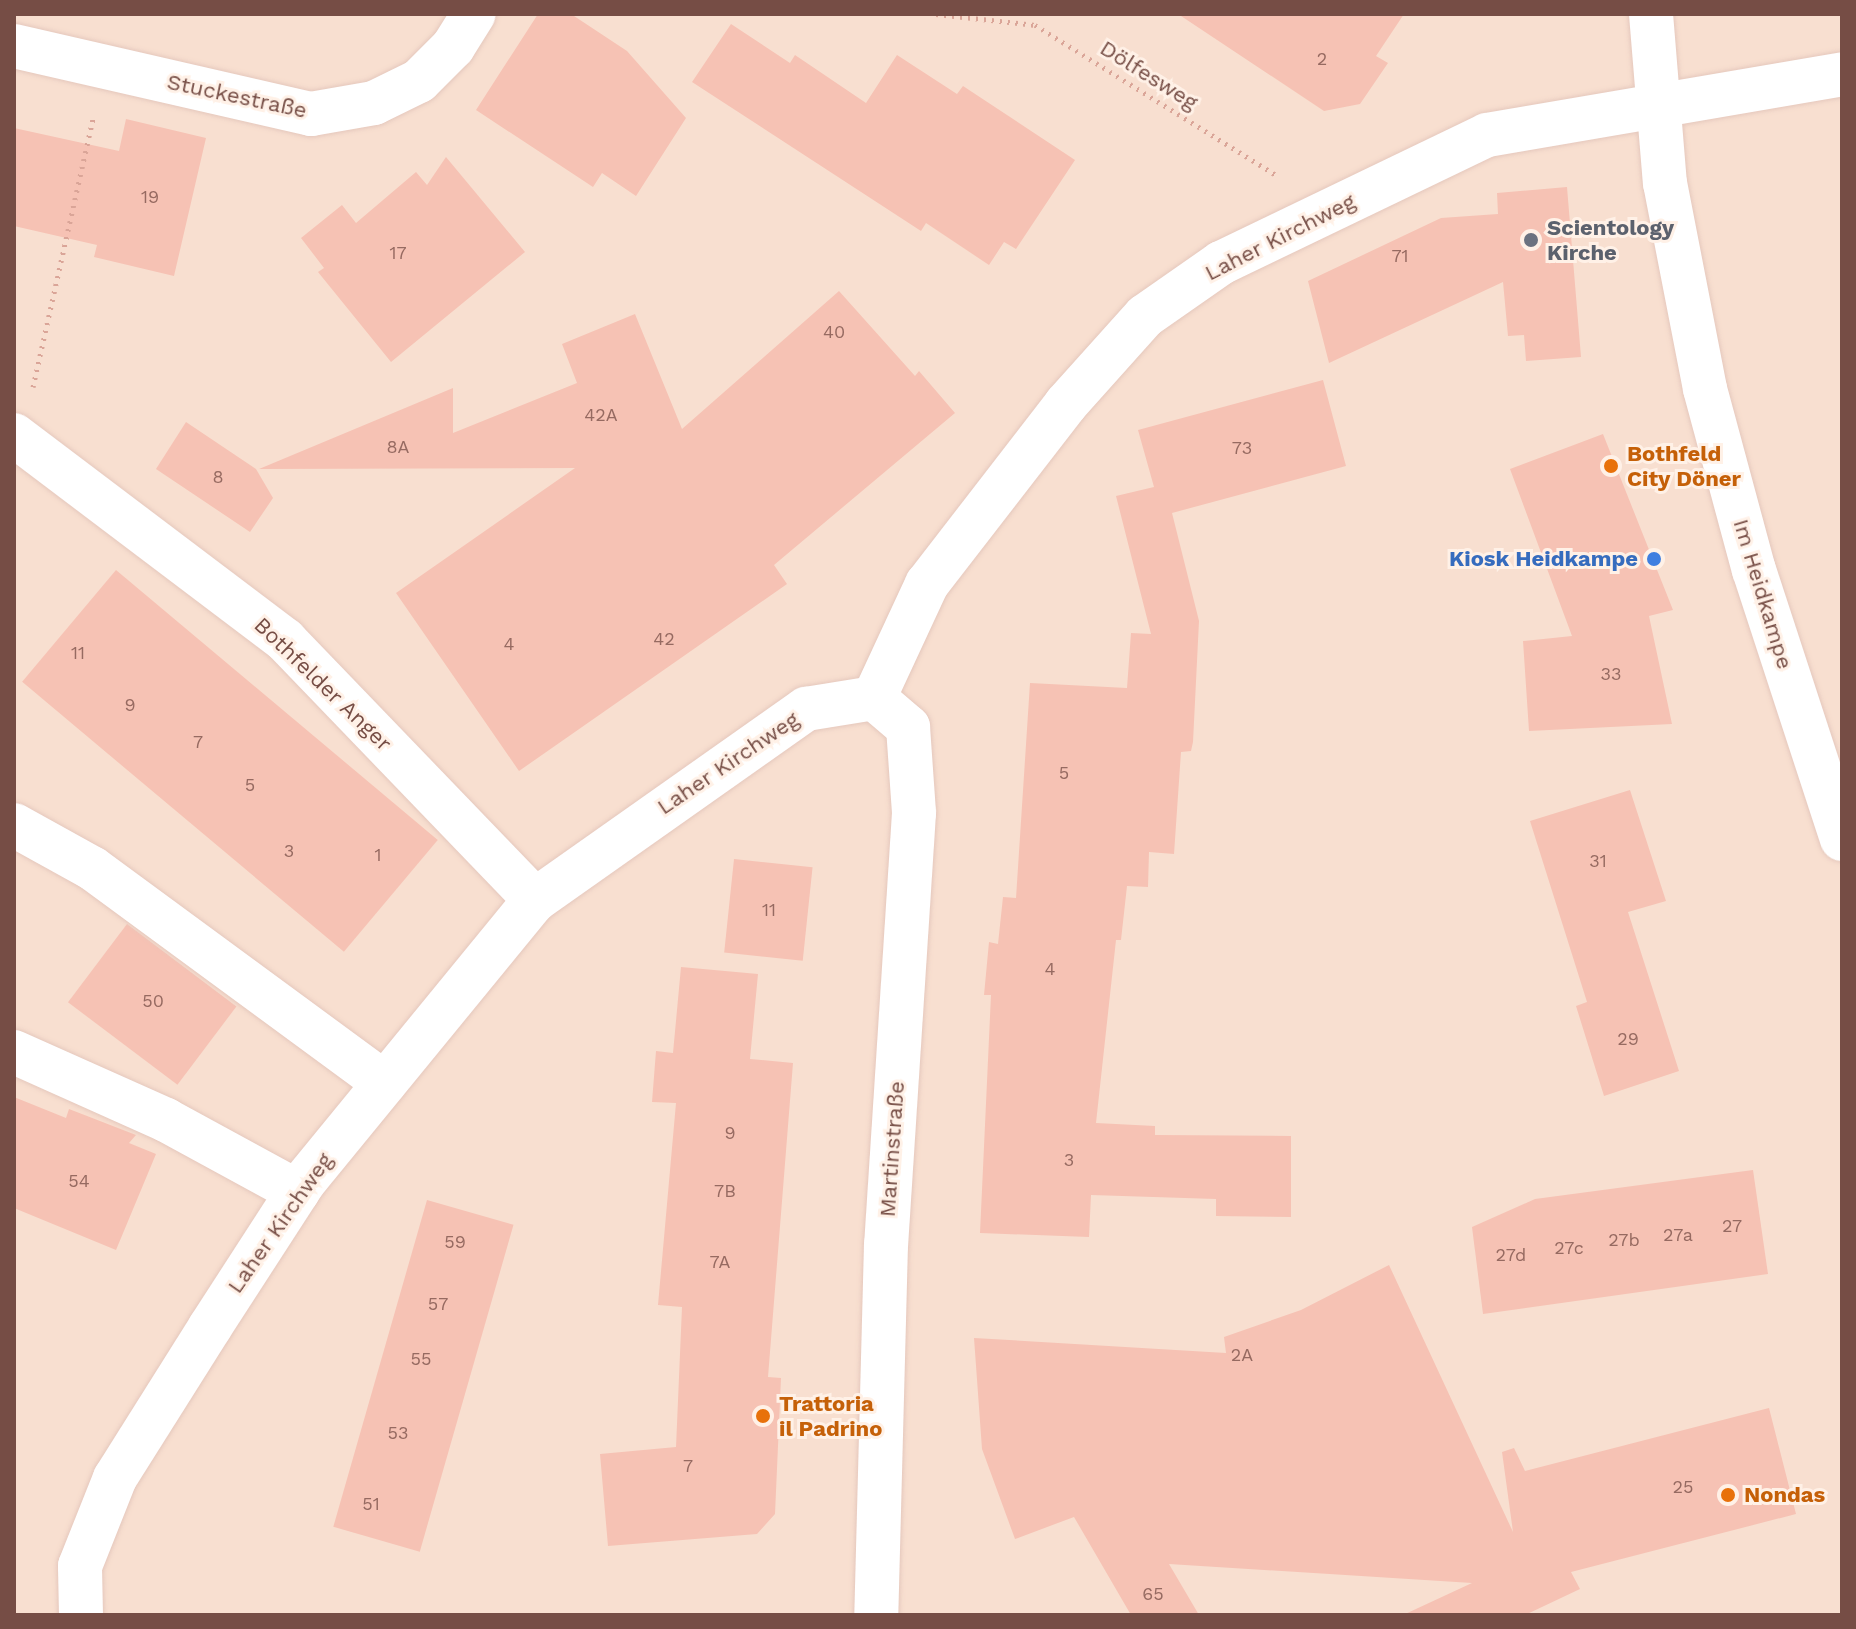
<!DOCTYPE html>
<meta charset="utf-8">
<style>
body{margin:0}
#map{position:relative;width:1856px;height:1629px;overflow:hidden;background:#feecdf;font-family:"Work Sans",sans-serif}
div>[style]{position:absolute}
[style*='--x']{left:calc(var(--x)*1px);top:calc(var(--y)*1px);width:calc(var(--w)*1px);rotate:calc(var(--a)*1deg)}
.residential>*{inset:0;background:#f8dfd0;transform-origin:0 0}
.building>*{inset:0;background:#f6c2b4;transform-origin:0 0}
.path>*{height:5px;margin-top:-2.5px;transform-origin:0;background:repeating-linear-gradient(90deg,#daa598 0 2px,transparent 0 8px)}
.roads{filter:drop-shadow(0 0 2px #e5c8bd) drop-shadow(0 0 2px #e5c8bd)}
.minor>*{height:44px;margin:-22px;padding:0 22px;transform-origin:22px;border-radius:22px;background:#fff}
.dots>*{width:22px;height:22px;translate:-50% -50%;box-sizing:border-box;border:4px solid #fff1e7;border-radius:50%}
span{translate:-50% -50%;white-space:nowrap;text-align:center;line-height:1.15;-webkit-text-stroke:6px #fff1e7;paint-order:stroke}
.number-label{font-size:18px;color:#966a61}
.number-label span{-webkit-text-stroke-width:0}
.street-label{font-size:22px;color:#764d45}
.worship-label{font-size:22px;color:#5b616d;font-weight:700}
.left{translate:0 -50%;text-align:left}
.food-label{font-size:22px;color:#c56008;font-weight:700}
.shop-label{font-size:22px;color:#366cbe;font-weight:700}
.right{translate:-100% -50%;text-align:right}
.frame{position:absolute;inset:0;border:16px solid #764d45;pointer-events:none}
</style>
<div id="map">
<div class="residential">
<div style="left:14px;top:14px;width:1828px;height:1601px"></div>
</div>
<div class="building">
<div style="clip-path:polygon(538px 14px,571px 14px,627px 51px,686px 118px,636px 196px,602px 173px,593px 187px,476px 110px)"></div>
<div style="clip-path:polygon(1178px 14px,1404px 14px,1376px 56px,1388px 63px,1360px 104px,1324px 111px)"></div>
<div style="clip-path:polygon(731px 24px,790px 63px,795px 55px,866px 103px,897px 55px,957px 94px,963px 86px,1075px 160px,1016px 249px,1004px 242px,989px 265px,926px 223px,921px 231px,692px 82px)"></div>
<div style="clip-path:polygon(126px 119px,206px 138px,174px 276px,94px 257px,97px 245px,14px 226px,14px 128px,119px 151px)"></div>
<div style="clip-path:polygon(446px 157px,525px 252px,391px 362px,318px 272px,324px 268px,301px 238px,342px 205px,356px 223px,416px 172px,427px 185px)"></div>
<div style="clip-path:polygon(1567px 187px,1581px 357px,1526px 361px,1524px 335px,1508px 336px,1503px 282px,1329px 363px,1308px 281px,1441px 218px,1498px 214px,1497px 193px)"></div>
<div style="clip-path:polygon(839px 291px,915px 376px,919px 371px,955px 413px,774px 565px,787px 584px,519px 771px,396px 593px,575px 468px,259px 469px,453px 388px,453px 433px,577px 383px,562px 344px,635px 314px,682px 429px)"></div>
<div style="clip-path:polygon(1323px 380px,1346px 466px,1172px 513px,1199px 621px,1193px 742px,1191px 751px,1181px 752px,1174px 854px,1149px 852px,1148px 887px,1127px 886px,1121px 940px,1116px 940px,1096px 1123px,1155px 1126px,1155px 1135px,1291px 1136px,1291px 1217px,1216px 1216px,1216px 1199px,1091px 1195px,1089px 1237px,980px 1233px,991px 995px,984px 995px,989px 942px,998px 944px,1003px 897px,1016px 898px,1030px 683px,1127px 688px,1131px 633px,1151px 634px,1116px 496px,1154px 487px,1138px 430px)"></div>
<div style="clip-path:polygon(186px 422px,256px 469px,273px 498px,250px 532px,156px 469px)"></div>
<div style="clip-path:polygon(1603px 434px,1673px 610px,1649px 616px,1672px 724px,1529px 731px,1523px 641px,1572px 636px,1510px 469px)"></div>
<div style="left:116px;top:570px;width:420px;height:146px;rotate:40deg"></div>
<div style="clip-path:polygon(1630px 790px,1666px 901px,1628px 912px,1679px 1071px,1604px 1096px,1576px 1006px,1587px 1002px,1530px 821px)"></div>
<div style="left:734px;top:859px;width:79px;height:94px;rotate:6deg"></div>
<div style="left:127px;top:924px;width:137px;height:98px;rotate:37deg"></div>
<div style="clip-path:polygon(681px 967px,758px 974px,750px 1059px,793px 1063px,768px 1377px,781px 1378px,775px 1514px,757px 1534px,608px 1546px,600px 1454px,676px 1447px,682px 1307px,658px 1305px,676px 1103px,652px 1102px,656px 1051px,673px 1053px)"></div>
<div style="clip-path:polygon(14px 1097px,66px 1118px,69px 1109px,136px 1135px,129px 1143px,156px 1154px,116px 1250px,14px 1208px)"></div>
<div style="clip-path:polygon(1753px 1170px,1768px 1274px,1483px 1314px,1472px 1227px,1535px 1199px)"></div>
<div style="left:427px;top:1200px;width:90px;height:340px;rotate:16deg"></div>
<div style="clip-path:polygon(1389px 1265px,1513px 1532px,1502px 1452px,1514px 1448px,1525px 1471px,1769px 1408px,1796px 1514px,1571px 1572px,1580px 1589px,1525px 1615px,1403px 1615px,1472px 1583px,1169px 1564px,1199px 1615px,1131px 1615px,1074px 1517px,1015px 1539px,982px 1449px,974px 1338px,1226px 1353px,1224px 1337px,1301px 1310px)"></div>
</div>
<div class="path">
<div style="--x:936;--y:14;--w:100;--a:6.3"></div>
<div style="--x:1035;--y:25;--w:286;--a:31.9"></div>
<div style="--x:33;--y:387;--w:275;--a:-77.4"></div>
</div>
<div class="roads">
<div class="minor">
<div style="--x:1651;--y:14;--w:170;--a:85.3"></div>
<div style="--x:1665;--y:183;--w:210;--a:79"></div>
<div style="--x:1705;--y:389;--w:188;--a:74.9"></div>
<div style="--x:1754;--y:570;--w:283;--a:71.9"></div>
<div style="--x:14;--y:46;--w:305;--a:12.9"></div>
<div style="--x:311;--y:114;--w:64;--a:-9.9"></div>
<div style="--x:374;--y:103;--w:50;--a:-26.1"></div>
<div style="--x:419;--y:81;--w:48;--a:-45"></div>
<div style="--x:453;--y:47;--w:39;--a:-58"></div>
<div style="--x:14;--y:435;--w:340;--a:37.1"></div>
<div style="--x:285;--y:640;--w:361;--a:46.1"></div>
<div style="--x:874;--y:698;--w:126;--a:-65.1"></div>
<div style="--x:927;--y:584;--w:227;--a:-52.3"></div>
<div style="--x:1066;--y:404;--w:118;--a:-48.1"></div>
<div style="--x:1145;--y:316;--w:93;--a:-34.9"></div>
<div style="--x:1221;--y:263;--w:295;--a:-25.7"></div>
<div style="--x:1487;--y:135;--w:360;--a:-9.7"></div>
<div style="--x:874;--y:698;--w:45;--a:40.5"></div>
<div style="--x:908;--y:727;--w:86;--a:86"></div>
<div style="--x:914;--y:813;--w:432;--a:93.7"></div>
<div style="--x:886;--y:1244;--w:371;--a:91.5"></div>
<div style="--x:14;--y:825;--w:89;--a:28.9"></div>
<div style="--x:92;--y:868;--w:363;--a:36.3"></div>
<div style="--x:14;--y:1052;--w:167;--a:24.1"></div>
<div style="--x:166;--y:1120;--w:150;--a:28.6"></div>
<div style="--x:81;--y:1615;--w:49;--a:-91.2"></div>
<div style="--x:80;--y:1566;--w:95;--a:-68.3"></div>
<div style="--x:115;--y:1478;--w:178;--a:-57.8"></div>
<div style="--x:210;--y:1327;--w:171;--a:-57.1"></div>
<div style="--x:303;--y:1183;--w:366;--a:-50.7"></div>
<div style="--x:535;--y:900;--w:332;--a:-35.2"></div>
<div style="--x:806;--y:709;--w:69;--a:-9.2"></div>
</div>
</div>
<div class="dots">
<div style="left:1531px;top:240px;background:#6b7280"></div>
<div style="left:1611px;top:466px;background:#e8710a"></div>
<div style="left:1654px;top:559px;background:#3f7fe0"></div>
<div style="left:763px;top:1416px;background:#e8710a"></div>
<div style="left:1728px;top:1495px;background:#e8710a"></div>
</div>
<div class="number-label">
<span style="left:1322px;top:59px">2</span>
<span style="left:150px;top:197px">19</span>
<span style="left:398px;top:253px">17</span>
<span style="left:1400px;top:256px">71</span>
<span style="left:834px;top:332px">40</span>
<span style="left:601px;top:415px">42A</span>
<span style="left:398px;top:447px">8A</span>
<span style="left:1242px;top:448px">73</span>
<span style="left:218px;top:477px">8</span>
<span style="left:664px;top:639px">42</span>
<span style="left:509px;top:644px">4</span>
<span style="left:78px;top:653px">11</span>
<span style="left:1611px;top:674px">33</span>
<span style="left:130px;top:705px">9</span>
<span style="left:198px;top:742px">7</span>
<span style="left:1064px;top:773px">5</span>
<span style="left:250px;top:785px">5</span>
<span style="left:289px;top:851px">3</span>
<span style="left:378px;top:855px">1</span>
<span style="left:1598px;top:861px">31</span>
<span style="left:769px;top:910px">11</span>
<span style="left:1050px;top:969px">4</span>
<span style="left:153px;top:1001px">50</span>
<span style="left:1628px;top:1039px">29</span>
<span style="left:730px;top:1133px">9</span>
<span style="left:1069px;top:1160px">3</span>
<span style="left:79px;top:1181px">54</span>
<span style="left:725px;top:1191px">7B</span>
<span style="left:1732px;top:1226px">27</span>
<span style="left:1678px;top:1235px">27a</span>
<span style="left:1624px;top:1240px">27b</span>
<span style="left:455px;top:1242px">59</span>
<span style="left:1569px;top:1248px">27c</span>
<span style="left:1511px;top:1255px">27d</span>
<span style="left:720px;top:1262px">7A</span>
<span style="left:438px;top:1304px">57</span>
<span style="left:1242px;top:1355px">2A</span>
<span style="left:421px;top:1359px">55</span>
<span style="left:398px;top:1433px">53</span>
<span style="left:688px;top:1466px">7</span>
<span style="left:1683px;top:1487px">25</span>
<span style="left:371px;top:1504px">51</span>
<span style="left:1153px;top:1594px">65</span>
</div>
<div class="street-label">
<span style="left:1149px;top:75px;rotate:32deg">Dölfesweg</span>
<span style="left:237px;top:96px;rotate:12deg">Stuckestraße</span>
<span style="left:1280px;top:237px;rotate:-27deg">Laher Kirchweg</span>
<span style="left:1763px;top:594px;rotate:73deg">Im Heidkampe</span>
<span style="left:323px;top:684px;rotate:44deg">Bothfelder Anger</span>
<span style="left:728px;top:763px;rotate:-34deg">Laher Kirchweg</span>
<span style="left:892px;top:1149px;rotate:-86deg">Martinstraße</span>
<span style="left:280px;top:1223px;rotate:-55deg">Laher Kirchweg</span>
</div>
<div class="worship-label">
<span class="left" style="left:1547px;top:240px">Scientology<br>Kirche</span>
</div>
<div class="food-label">
<span class="left" style="left:1627px;top:466px">Bothfeld<br>City Döner</span>
<span class="left" style="left:779px;top:1416px">Trattoria<br>il Padrino</span>
<span class="left" style="left:1744px;top:1495px">Nondas</span>
</div>
<div class="shop-label">
<span class="right" style="left:1638px;top:559px">Kiosk Heidkampe</span>
</div>
<div class="frame"></div>
</div>
